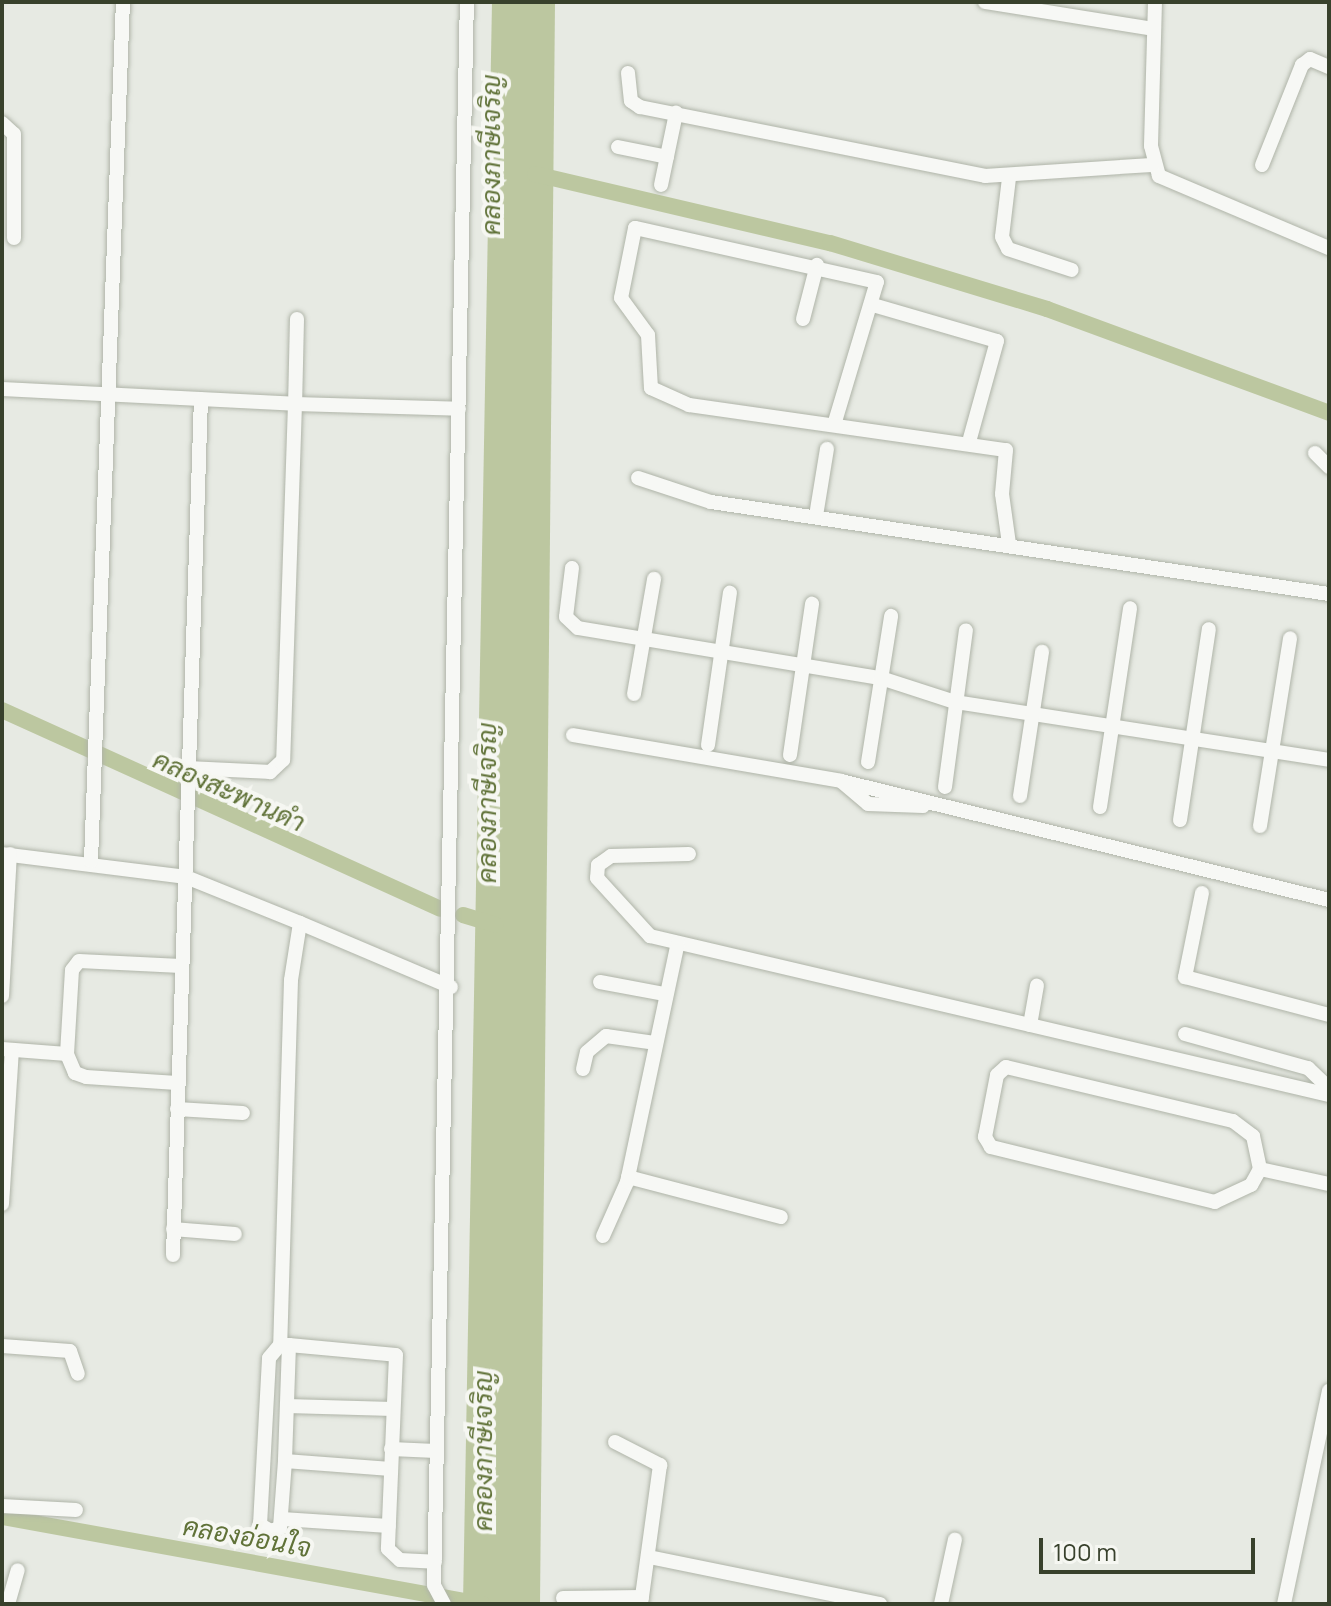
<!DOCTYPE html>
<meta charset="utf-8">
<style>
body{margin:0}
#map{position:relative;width:1331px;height:1606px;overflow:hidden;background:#e7eae3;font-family:Manrope,Sarabun,sans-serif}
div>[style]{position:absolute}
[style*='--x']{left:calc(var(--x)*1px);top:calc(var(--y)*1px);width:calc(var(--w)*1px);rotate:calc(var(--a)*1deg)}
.water>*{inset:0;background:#bcc7a0}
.canal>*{height:16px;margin:-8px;padding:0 8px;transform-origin:8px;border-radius:8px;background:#bcc7a0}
.roads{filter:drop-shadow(0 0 2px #afb4a8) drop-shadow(0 0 2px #afb4a8)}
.minor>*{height:14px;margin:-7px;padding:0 7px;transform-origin:7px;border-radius:7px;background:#f7f8f5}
span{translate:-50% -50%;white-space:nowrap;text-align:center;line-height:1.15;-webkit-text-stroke:8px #f6f7f2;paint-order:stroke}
.water-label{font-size:26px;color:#607238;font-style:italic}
.frame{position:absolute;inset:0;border:4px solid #38412c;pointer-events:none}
.scale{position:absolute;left:1039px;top:1538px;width:216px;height:36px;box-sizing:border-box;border:4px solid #38412c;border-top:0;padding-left:10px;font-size:24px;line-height:28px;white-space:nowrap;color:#38412c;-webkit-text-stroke:6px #f6f7f2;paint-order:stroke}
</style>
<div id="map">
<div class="water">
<div style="clip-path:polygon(492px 2px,555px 2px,540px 1604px,463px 1604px)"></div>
</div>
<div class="canal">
<div style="--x:535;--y:174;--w:303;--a:13.2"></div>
<div style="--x:830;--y:243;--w:227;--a:16.9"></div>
<div style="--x:1047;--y:309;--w:301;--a:20.2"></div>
<div style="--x:2;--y:710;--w:481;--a:24.4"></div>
<div style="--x:463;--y:915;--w:34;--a:17"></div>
<div style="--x:2;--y:1517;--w:489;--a:10.3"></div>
</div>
<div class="roads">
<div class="minor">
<div style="--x:985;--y:2;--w:171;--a:9.1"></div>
<div style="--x:1155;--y:2;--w:144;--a:91.6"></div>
<div style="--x:1151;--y:146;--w:31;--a:75"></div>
<div style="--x:1159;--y:176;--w:185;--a:23"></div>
<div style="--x:628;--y:73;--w:28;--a:84"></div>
<div style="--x:631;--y:101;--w:11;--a:34"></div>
<div style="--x:640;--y:107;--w:352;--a:11.3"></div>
<div style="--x:985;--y:176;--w:167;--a:-3.8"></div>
<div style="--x:2;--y:123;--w:16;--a:43"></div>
<div style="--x:14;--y:134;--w:104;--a:90"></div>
<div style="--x:618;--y:147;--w:50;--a:11.5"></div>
<div style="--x:1262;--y:165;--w:108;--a:-68.2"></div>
<div style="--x:1302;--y:65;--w:10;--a:-37"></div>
<div style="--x:1310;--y:59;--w:21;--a:23"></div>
<div style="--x:1009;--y:178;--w:59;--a:96.8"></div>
<div style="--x:1002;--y:237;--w:13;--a:63"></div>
<div style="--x:1008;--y:249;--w:67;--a:18.2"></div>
<div style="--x:661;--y:185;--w:74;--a:-78.2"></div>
<div style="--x:873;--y:305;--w:129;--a:16.2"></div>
<div style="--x:997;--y:341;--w:105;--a:105.5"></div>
<div style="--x:297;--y:319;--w:85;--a:91.3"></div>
<div style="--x:295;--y:404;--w:164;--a:1.7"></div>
<div style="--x:803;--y:319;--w:56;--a:-75.5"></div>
<div style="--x:2;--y:389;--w:293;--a:2.9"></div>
<div style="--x:295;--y:404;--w:356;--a:91.9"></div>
<div style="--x:283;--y:760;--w:18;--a:137"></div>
<div style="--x:270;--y:772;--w:81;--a:-177.2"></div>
<div style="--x:834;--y:425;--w:149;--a:-73.3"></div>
<div style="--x:877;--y:282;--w:248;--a:-167.4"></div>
<div style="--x:635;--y:228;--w:71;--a:101.3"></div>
<div style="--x:621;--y:298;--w:46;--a:53.9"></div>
<div style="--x:648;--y:335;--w:53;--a:86.8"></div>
<div style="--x:651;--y:388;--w:42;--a:24.1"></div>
<div style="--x:689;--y:405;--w:320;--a:8.1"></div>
<div style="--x:1006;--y:450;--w:44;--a:95.2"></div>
<div style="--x:1002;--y:494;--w:50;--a:82"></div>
<div style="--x:1315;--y:453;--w:20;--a:45"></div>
<div style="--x:638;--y:478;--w:77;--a:18.2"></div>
<div style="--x:711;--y:502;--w:625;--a:8.47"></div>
<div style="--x:816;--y:516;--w:68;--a:-80.7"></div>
<div style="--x:572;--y:568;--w:49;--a:97"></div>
<div style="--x:566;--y:617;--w:16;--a:43"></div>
<div style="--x:578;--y:628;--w:307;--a:9.4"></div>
<div style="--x:881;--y:678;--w:78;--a:18"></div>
<div style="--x:955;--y:702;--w:378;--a:8.8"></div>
<div style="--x:634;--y:694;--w:117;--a:-80.1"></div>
<div style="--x:573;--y:735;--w:272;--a:9.7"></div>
<div style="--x:841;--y:781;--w:502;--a:13.7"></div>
<div style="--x:708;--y:745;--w:154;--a:-81.8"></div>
<div style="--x:790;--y:755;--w:153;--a:-81.7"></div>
<div style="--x:868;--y:762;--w:148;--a:-81"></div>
<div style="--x:842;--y:782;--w:34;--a:40"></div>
<div style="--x:868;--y:804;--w:55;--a:2.1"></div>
<div style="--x:945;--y:787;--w:158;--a:-82.4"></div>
<div style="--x:1020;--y:796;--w:146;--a:-81.3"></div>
<div style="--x:1100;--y:807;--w:201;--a:-81.4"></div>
<div style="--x:1180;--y:820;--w:193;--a:-81.4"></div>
<div style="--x:1260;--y:826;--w:190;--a:-80.9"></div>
<div style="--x:2;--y:854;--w:185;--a:7.1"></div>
<div style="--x:186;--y:877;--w:123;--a:22"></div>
<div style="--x:300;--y:923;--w:58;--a:99"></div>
<div style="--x:291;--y:980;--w:365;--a:91.7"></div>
<div style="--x:689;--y:854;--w:78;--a:178.5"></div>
<div style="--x:611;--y:856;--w:16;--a:145"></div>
<div style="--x:598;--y:865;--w:13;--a:94"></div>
<div style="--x:597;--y:878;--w:79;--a:47.6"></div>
<div style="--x:650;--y:936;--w:697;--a:13.18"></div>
<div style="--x:91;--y:861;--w:860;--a:-87.87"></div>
<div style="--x:1202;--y:893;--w:86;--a:101.4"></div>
<div style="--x:1185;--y:977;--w:149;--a:14.8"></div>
<div style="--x:300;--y:923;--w:164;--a:23"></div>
<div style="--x:600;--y:982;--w:66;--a:10.5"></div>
<div style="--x:2;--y:996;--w:142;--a:-86.8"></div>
<div style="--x:1030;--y:1025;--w:40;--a:-80"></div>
<div style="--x:1185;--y:1034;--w:128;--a:15.5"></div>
<div style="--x:1308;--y:1068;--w:29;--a:44"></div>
<div style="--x:2;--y:1049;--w:65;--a:4.4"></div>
<div style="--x:583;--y:1069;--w:17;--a:-77"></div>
<div style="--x:587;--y:1052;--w:25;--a:-40"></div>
<div style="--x:606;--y:1036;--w:49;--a:8.1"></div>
<div style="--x:177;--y:1083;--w:91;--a:-176.2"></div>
<div style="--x:86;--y:1077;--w:12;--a:-160"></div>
<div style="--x:75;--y:1073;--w:21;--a:-113"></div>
<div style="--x:67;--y:1054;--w:84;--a:-86.6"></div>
<div style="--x:72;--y:970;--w:11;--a:-52"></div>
<div style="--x:79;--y:961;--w:102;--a:2.8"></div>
<div style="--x:177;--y:1109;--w:66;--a:3.5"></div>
<div style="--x:1260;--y:1169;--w:18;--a:119"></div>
<div style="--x:1251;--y:1185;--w:40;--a:155"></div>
<div style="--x:1215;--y:1202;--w:231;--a:-166.2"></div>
<div style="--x:991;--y:1147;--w:12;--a:-121"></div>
<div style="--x:985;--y:1137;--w:63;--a:-79"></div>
<div style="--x:997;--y:1075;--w:12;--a:-42"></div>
<div style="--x:1006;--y:1067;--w:233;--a:13.4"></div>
<div style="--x:1233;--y:1121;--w:25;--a:37"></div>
<div style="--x:1253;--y:1136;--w:34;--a:78"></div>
<div style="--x:1260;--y:1169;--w:71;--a:12.3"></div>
<div style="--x:628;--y:1177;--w:158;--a:14.7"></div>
<div style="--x:2;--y:1204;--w:153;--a:-86.3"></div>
<div style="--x:173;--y:1229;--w:62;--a:4.6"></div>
<div style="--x:603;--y:1236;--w:59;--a:-66"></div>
<div style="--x:627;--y:1182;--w:244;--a:-78"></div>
<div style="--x:173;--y:1255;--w:856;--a:-88.13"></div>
<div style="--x:280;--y:1345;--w:9;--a:0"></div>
<div style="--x:289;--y:1345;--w:116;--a:92"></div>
<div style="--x:285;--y:1461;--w:67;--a:94.3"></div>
<div style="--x:280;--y:1528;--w:9;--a:162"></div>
<div style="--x:271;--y:1531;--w:13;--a:-151"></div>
<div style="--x:260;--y:1525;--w:167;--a:-86.9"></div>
<div style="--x:269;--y:1358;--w:17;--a:-50"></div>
<div style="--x:289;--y:1345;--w:107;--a:5.3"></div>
<div style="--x:396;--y:1355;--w:194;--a:92.4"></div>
<div style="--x:388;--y:1549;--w:16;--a:43"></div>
<div style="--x:400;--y:1560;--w:35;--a:3"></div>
<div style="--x:2;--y:1346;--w:68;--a:4.2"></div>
<div style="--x:70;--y:1351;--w:24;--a:71"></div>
<div style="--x:287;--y:1406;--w:106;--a:1.6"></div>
<div style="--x:615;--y:1442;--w:51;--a:27.1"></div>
<div style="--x:660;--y:1465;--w:140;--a:97.8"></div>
<div style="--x:391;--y:1449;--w:45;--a:2.5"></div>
<div style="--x:285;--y:1461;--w:106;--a:4.3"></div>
<div style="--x:2;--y:1506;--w:74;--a:3.1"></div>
<div style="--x:282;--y:1519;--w:107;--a:3.7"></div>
<div style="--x:649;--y:1557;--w:236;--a:11.5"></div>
<div style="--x:563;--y:1598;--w:79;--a:-0.7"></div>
<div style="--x:8;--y:1604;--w:35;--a:-74"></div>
<div style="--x:444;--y:1604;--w:21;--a:-118"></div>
<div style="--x:434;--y:1585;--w:1583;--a:-88.81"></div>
<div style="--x:941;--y:1604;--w:66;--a:-77.8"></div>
<div style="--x:1284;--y:1604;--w:218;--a:-78.1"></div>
</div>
</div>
<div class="water-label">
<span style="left:491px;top:155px;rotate:-90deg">คลองภาษีเจริญ</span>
<span style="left:229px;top:791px;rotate:24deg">คลองสะพานดำ</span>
<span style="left:487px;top:803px;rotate:-90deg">คลองภาษีเจริญ</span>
<span style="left:483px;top:1451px;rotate:-90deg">คลองภาษีเจริญ</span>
<span style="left:247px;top:1537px;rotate:10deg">คลองอ่อนใจ</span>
</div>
<div class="frame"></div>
<div class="scale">100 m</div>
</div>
